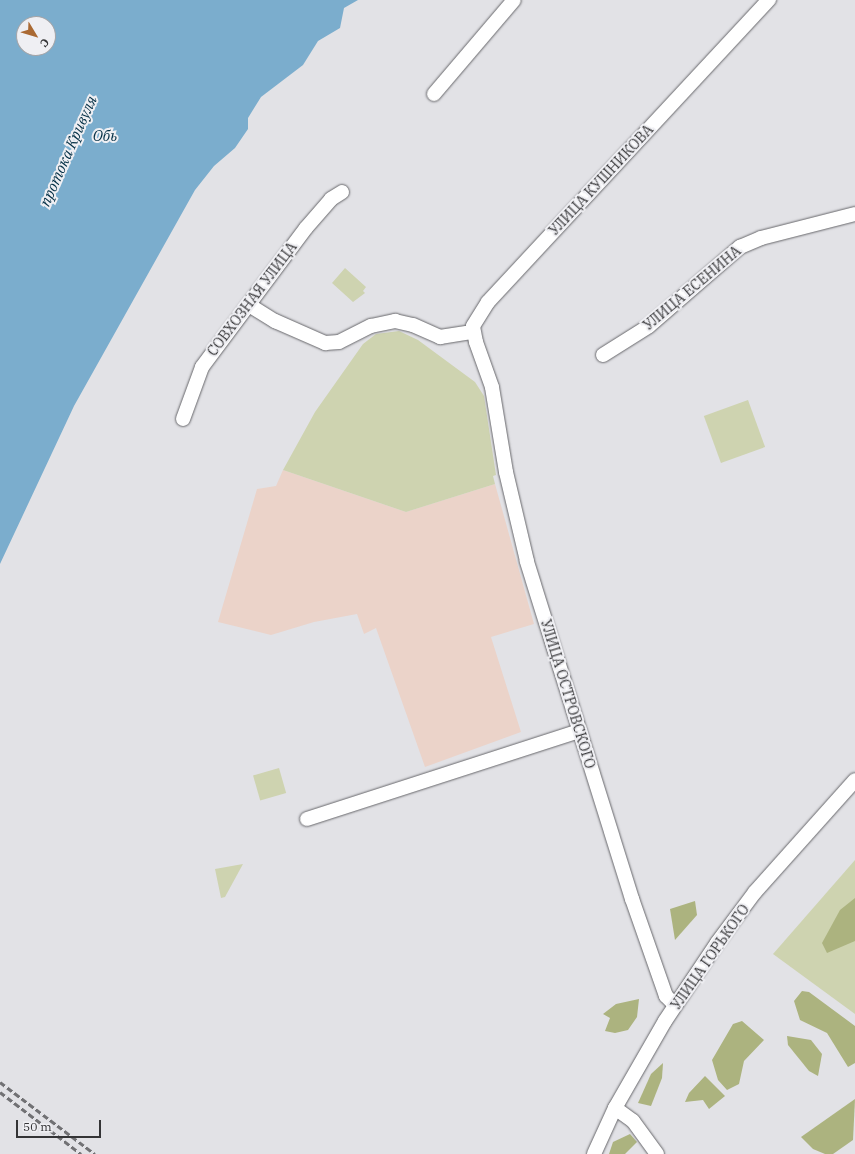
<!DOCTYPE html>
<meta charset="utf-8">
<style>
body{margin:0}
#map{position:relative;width:855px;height:1154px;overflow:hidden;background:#e2e2e6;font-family:"IBM Plex Serif",serif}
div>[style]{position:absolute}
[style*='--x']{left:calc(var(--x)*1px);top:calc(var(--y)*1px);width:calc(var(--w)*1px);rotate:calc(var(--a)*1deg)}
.education>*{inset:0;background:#ebd3c9}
.green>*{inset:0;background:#ced3b0;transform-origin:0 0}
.forest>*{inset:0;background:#acb37f}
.water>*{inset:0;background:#7badcd}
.roads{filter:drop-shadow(0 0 1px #67676b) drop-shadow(0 0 1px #67676b)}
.minor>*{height:14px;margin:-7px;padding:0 7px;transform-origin:7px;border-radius:7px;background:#fff}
.rail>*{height:3px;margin-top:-1.5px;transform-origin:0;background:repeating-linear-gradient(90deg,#717174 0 6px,transparent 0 9px)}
span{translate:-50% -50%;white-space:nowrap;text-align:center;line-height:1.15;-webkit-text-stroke:4px #efeff3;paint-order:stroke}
.street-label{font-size:14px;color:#343436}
.water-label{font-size:15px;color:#032f45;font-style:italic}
.north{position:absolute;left:16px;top:16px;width:40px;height:40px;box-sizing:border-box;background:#efeff3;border:1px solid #a4a4a7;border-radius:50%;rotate:128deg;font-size:11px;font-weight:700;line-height:16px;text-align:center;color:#343436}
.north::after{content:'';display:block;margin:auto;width:14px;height:18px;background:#aa6933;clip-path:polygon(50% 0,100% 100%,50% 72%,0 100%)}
.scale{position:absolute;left:16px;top:1120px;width:85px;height:18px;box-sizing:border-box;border:2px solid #343436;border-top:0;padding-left:5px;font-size:12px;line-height:14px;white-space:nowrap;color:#343436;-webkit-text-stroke:3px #efeff3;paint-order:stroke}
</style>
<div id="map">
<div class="education">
<div style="clip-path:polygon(283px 470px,406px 512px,495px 484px,534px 624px,491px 637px,521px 732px,425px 767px,376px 628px,364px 634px,357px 614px,314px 622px,271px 635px,218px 622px,257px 489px,276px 486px)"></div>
</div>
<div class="green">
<div style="clip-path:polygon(345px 268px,366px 287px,363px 291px,365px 293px,353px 302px,332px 283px)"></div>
<div style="clip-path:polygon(399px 331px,418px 340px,475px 382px,484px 396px,496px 475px,493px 476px,495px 484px,406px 512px,283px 470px,315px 412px,363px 344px,376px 334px)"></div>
<div style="left:748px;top:400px;width:50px;height:47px;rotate:70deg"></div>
<div style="left:279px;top:768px;width:26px;height:27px;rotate:74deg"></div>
<div style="clip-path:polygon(855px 860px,855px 1014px,773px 954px)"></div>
<div style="clip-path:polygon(243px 864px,225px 897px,221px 898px,215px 869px)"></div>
</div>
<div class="forest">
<div style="clip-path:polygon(855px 898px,855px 941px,827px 953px,822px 943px,840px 910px)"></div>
<div style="clip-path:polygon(695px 901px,697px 915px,675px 940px,670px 909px)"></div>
<div style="clip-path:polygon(802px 991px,809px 992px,855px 1026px,855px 1063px,848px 1067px,827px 1033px,800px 1020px,794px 1001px)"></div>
<div style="clip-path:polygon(639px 999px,637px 1017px,628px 1030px,615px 1033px,605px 1031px,610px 1018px,603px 1014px,616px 1004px)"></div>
<div style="clip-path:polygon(742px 1021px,764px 1040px,744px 1061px,739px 1084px,727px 1090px,718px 1080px,712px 1060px,733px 1024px)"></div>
<div style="clip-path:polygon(787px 1036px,811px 1040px,822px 1054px,818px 1076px,809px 1071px,788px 1045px)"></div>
<div style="clip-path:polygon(663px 1063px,662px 1078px,651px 1106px,638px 1103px,651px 1074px)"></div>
<div style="clip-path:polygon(705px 1076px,725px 1096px,709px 1109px,703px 1100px,685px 1102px,689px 1093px)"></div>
<div style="clip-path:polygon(855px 1099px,853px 1140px,833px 1154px,825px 1154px,813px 1149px,801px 1137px)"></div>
<div style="clip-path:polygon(630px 1134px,637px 1142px,625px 1154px,609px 1154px,613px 1142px)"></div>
</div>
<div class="water">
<div style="clip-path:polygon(evenodd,0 0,358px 0,344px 8px,340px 28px,318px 41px,303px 65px,261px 97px,248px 118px,248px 129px,235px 148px,214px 166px,195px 190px,74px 406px,0 564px,0 0,24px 24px,48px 24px,48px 48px,24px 48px,24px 24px)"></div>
</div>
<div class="roads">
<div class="minor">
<div style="--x:434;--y:94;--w:123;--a:-49.6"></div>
<div style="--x:249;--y:305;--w:31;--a:32"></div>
<div style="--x:275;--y:321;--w:55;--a:23.7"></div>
<div style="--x:325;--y:343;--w:14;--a:-4"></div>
<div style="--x:339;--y:342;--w:36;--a:-27"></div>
<div style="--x:371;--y:326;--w:25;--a:-12"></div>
<div style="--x:395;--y:321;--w:18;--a:13"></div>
<div style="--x:413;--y:325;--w:30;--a:24"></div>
<div style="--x:440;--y:337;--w:33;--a:-9"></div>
<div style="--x:603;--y:355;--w:54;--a:-32.2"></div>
<div style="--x:649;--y:326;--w:121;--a:-41"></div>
<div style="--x:740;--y:247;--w:23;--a:-23"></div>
<div style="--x:761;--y:238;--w:97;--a:-14.3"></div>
<div style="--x:183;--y:419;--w:55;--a:-69.9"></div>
<div style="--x:202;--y:367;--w:174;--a:-53.2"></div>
<div style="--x:306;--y:228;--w:38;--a:-49"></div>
<div style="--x:331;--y:199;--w:13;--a:-32"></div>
<div style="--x:307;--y:819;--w:286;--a:-17.9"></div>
<div style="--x:675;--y:1005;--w:13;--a:-135"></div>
<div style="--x:666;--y:996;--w:103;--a:-109.3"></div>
<div style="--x:632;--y:899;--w:354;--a:-107.3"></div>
<div style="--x:527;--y:561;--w:91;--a:-103.3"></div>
<div style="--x:506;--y:472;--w:86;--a:-99.4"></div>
<div style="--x:492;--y:387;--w:48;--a:-109.6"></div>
<div style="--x:476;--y:342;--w:16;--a:-101"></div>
<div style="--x:473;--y:326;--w:28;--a:-58"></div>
<div style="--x:488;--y:302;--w:413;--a:-47.1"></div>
<div style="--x:615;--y:1108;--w:22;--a:36"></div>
<div style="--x:633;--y:1121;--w:41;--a:54"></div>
<div style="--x:594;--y:1154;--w:51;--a:-65.5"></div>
<div style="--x:615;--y:1108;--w:100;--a:-60.1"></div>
<div style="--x:665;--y:1021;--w:94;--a:-56.3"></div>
<div style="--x:717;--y:943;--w:64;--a:-53.3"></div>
<div style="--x:755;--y:892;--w:150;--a:-48.2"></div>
</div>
</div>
<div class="rail">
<div style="--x:0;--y:1082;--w:119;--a:37.2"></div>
<div style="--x:0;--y:1092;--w:102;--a:37.4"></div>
</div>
<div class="street-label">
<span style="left:601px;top:180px;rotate:-47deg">УЛИЦА КУШНИКОВА</span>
<span style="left:692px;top:288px;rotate:-40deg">УЛИЦА ЕСЕНИНА</span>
<span style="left:252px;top:299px;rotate:-53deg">СОВХОЗНАЯ УЛИЦА</span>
<span style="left:568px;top:694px;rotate:73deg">УЛИЦА ОСТРОВСКОГО</span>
<span style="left:710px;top:957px;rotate:-55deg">УЛИЦА ГОРЬКОГО</span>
</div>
<div class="water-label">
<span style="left:105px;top:136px">Обь</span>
<span style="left:68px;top:151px;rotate:-66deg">протока Кривуля</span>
</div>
<div class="north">С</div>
<div class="scale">50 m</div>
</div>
